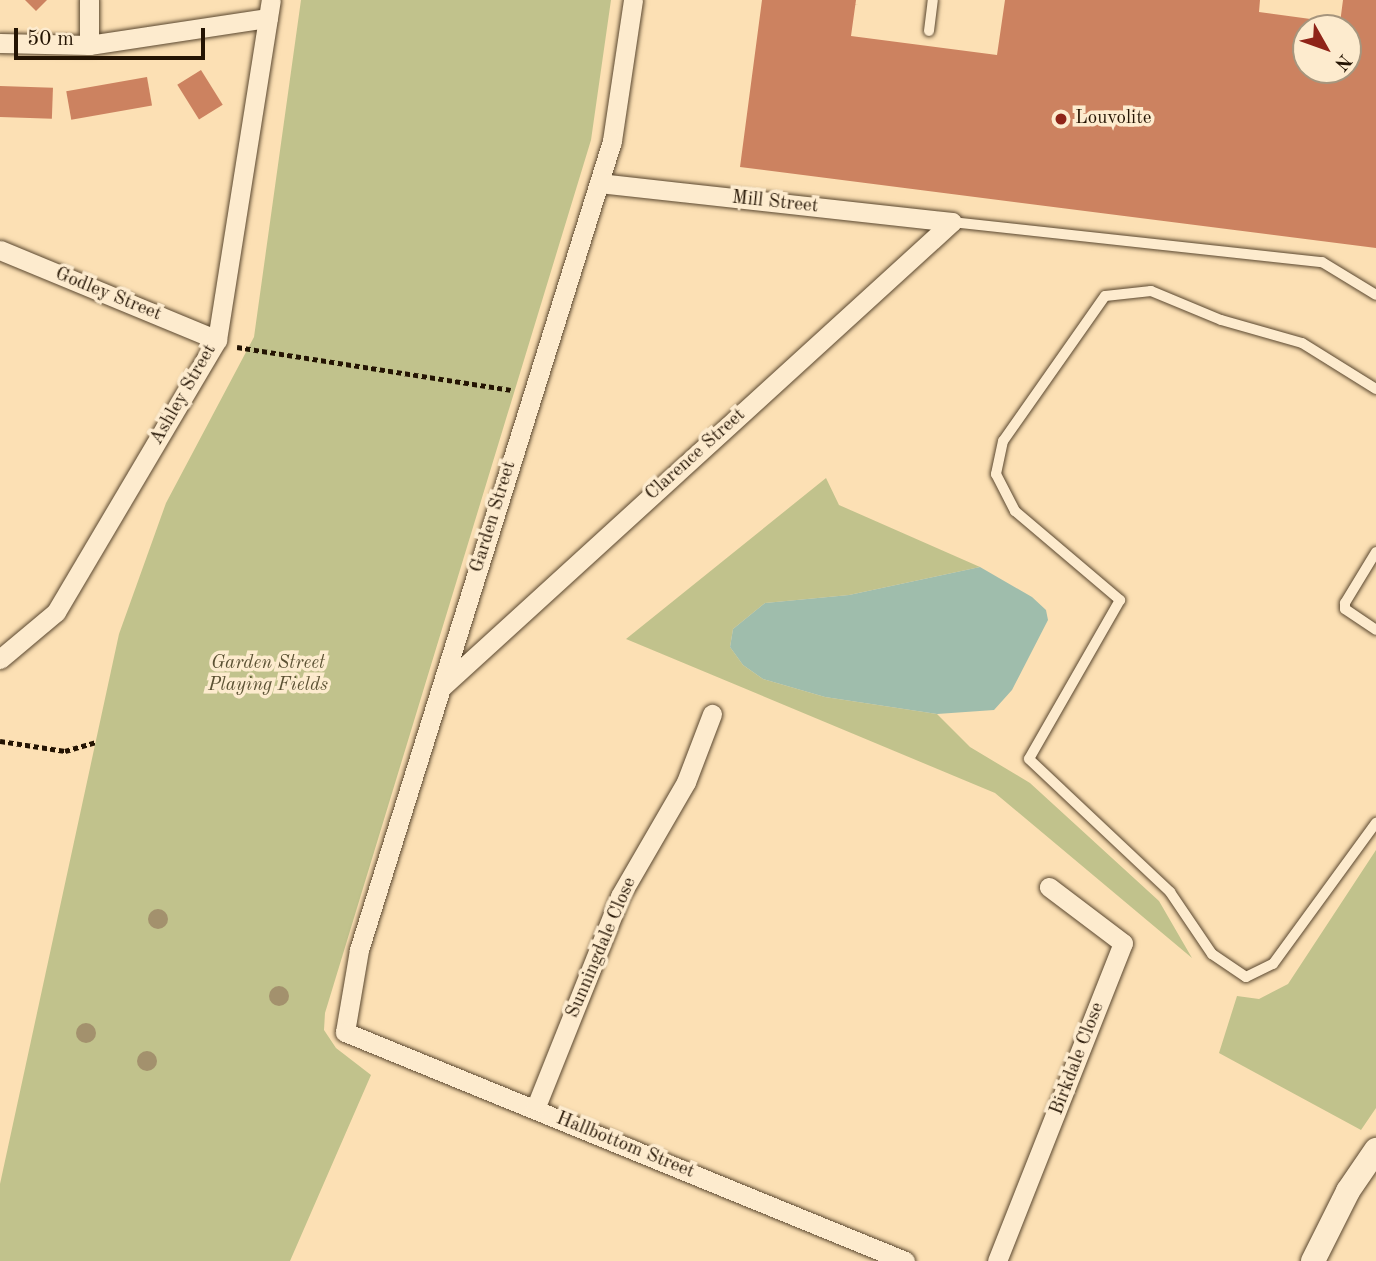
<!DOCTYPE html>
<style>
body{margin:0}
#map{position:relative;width:1376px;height:1261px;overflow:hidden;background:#fce0b4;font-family:"Old Standard TT",serif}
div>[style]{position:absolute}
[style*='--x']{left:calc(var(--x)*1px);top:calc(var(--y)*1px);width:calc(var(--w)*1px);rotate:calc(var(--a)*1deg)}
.green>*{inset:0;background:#c1c28c}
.water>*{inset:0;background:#9fbdac}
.building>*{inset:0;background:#cc8260;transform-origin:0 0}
.path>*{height:4.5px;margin-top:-2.25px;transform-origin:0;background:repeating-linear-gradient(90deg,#241403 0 5px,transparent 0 8.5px)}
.roads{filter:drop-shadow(0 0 2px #5a472f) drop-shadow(0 0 2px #5a472f)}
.service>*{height:10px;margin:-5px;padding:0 5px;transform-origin:5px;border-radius:5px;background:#fdebce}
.minor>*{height:19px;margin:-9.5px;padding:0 9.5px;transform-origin:9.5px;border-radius:9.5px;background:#fdebce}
.tertiary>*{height:24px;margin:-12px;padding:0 12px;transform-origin:12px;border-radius:12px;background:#fdebce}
.trees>*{width:20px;height:20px;margin:-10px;border-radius:50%;background:#a3916d}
.dots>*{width:19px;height:19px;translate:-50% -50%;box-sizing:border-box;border:4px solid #fdebce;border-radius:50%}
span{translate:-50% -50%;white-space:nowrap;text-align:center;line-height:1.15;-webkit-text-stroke:7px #fdebce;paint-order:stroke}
.poi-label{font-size:19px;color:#241403}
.left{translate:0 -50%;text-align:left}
.street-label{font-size:19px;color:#241403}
.park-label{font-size:19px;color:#5b5133;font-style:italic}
.north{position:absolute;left:1292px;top:14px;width:70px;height:70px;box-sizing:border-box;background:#fdebce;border:2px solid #a6957d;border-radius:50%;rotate:130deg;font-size:19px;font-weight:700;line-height:28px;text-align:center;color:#241403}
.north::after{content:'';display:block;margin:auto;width:24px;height:32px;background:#8f2418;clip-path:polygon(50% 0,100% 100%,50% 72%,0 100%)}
.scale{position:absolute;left:14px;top:28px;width:191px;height:32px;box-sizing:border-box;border:4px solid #241403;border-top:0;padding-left:9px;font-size:21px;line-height:24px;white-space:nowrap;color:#241403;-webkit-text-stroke:5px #fdebce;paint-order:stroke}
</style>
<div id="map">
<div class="green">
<div style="clip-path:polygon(301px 0,611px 0,591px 140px,325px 1013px,324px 1030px,336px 1048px,371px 1075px,290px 1261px,0 1261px,0 1184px,119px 634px,166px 503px,254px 337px)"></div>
<div style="clip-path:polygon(826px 478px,839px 505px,980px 567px,849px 595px,765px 603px,733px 629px,730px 647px,743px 665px,763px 679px,825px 697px,937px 714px,970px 747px,1030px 783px,1159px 901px,1192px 958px,995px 793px,626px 639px)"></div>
<div style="clip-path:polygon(1376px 850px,1376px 1108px,1361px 1130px,1219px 1053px,1237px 996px,1259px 999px,1288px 984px)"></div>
</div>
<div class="water">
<div style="clip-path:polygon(980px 567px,1032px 597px,1046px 610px,1048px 620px,1012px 690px,994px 710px,937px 714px,825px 697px,763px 679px,743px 665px,730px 647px,733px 629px,765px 603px,849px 595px)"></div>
</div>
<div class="building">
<div style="clip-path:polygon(25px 0,47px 0,36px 11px)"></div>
<div style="clip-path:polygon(evenodd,762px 0,856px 0,851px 36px,997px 55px,1005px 0,1260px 0,1259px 12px,1340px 23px,1343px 0,1376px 0,1376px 248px,740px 167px,762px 0,1306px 28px,1348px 28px,1348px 70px,1306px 70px,1306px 28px)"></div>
<div style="left:201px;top:70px;width:41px;height:28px;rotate:58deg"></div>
<div style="left:147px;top:77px;width:29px;height:82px;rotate:80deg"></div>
<div style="left:0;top:86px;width:53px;height:31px;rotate:2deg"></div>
</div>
<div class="path">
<div style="--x:237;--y:347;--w:277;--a:8.9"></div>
<div style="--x:0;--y:741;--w:66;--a:8.7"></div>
<div style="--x:65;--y:751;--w:32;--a:-16"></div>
</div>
<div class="roads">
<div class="service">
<div style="--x:929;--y:31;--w:31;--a:-83"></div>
<div style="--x:952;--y:222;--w:372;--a:6.2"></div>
<div style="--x:1322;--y:262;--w:63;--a:31.4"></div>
<div style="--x:1376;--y:389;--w:87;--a:-148.1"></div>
<div style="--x:1302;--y:343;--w:84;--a:-164.1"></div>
<div style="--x:1221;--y:320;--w:76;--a:-157.5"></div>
<div style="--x:1151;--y:291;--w:46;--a:173.8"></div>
<div style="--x:1105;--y:296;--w:177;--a:125.1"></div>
<div style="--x:1003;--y:441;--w:34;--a:102"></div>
<div style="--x:996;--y:474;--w:42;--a:62.8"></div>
<div style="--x:1015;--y:511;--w:138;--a:40.3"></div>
<div style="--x:1120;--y:600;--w:183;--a:119.8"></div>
<div style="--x:1029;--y:759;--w:194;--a:43.3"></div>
<div style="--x:1170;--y:892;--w:75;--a:55.9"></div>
<div style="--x:1212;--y:954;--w:41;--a:34.1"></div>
<div style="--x:1246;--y:977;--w:30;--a:-26"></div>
<div style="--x:1273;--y:964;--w:175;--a:-53.9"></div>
<div style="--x:1376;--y:552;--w:60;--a:121.3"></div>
<div style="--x:1345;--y:603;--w:6;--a:90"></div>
<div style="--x:1345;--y:609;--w:37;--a:34"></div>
</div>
<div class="minor">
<div style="--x:633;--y:0;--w:143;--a:98.5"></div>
<div style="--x:612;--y:141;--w:848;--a:107.37"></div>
<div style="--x:359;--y:950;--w:83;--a:99.7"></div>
<div style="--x:345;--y:1032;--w:605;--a:22.24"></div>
<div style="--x:0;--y:43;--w:89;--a:1.3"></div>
<div style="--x:89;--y:45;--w:181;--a:-8.6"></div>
<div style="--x:89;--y:45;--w:45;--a:-90"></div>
<div style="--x:599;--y:183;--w:355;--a:6.3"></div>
<div style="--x:0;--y:250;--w:235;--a:22.5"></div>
<div style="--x:0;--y:659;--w:73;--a:-40"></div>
<div style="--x:56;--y:612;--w:316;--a:-59.4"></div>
<div style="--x:217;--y:340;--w:344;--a:-81"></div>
<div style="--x:442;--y:687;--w:690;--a:-42.36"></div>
<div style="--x:535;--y:1109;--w:229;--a:-68.2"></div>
<div style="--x:620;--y:896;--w:132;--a:-59.9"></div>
<div style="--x:686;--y:782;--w:73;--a:-69.1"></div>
<div style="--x:997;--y:1261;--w:342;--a:-68.4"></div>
<div style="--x:1123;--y:943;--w:93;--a:-142.9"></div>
</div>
<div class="tertiary">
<div style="--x:1313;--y:1261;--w:78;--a:-63.4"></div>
<div style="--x:1348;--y:1191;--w:50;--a:-55.7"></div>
</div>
</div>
<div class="trees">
<div style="left:158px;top:919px"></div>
<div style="left:279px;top:996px"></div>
<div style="left:86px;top:1033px"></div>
<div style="left:147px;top:1061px"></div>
</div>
<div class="dots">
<div style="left:1061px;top:119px;background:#8f2418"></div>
</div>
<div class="poi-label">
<span class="left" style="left:1075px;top:119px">Louvolite</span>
</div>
<div class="street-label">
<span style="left:775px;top:203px;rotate:6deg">Mill Street</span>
<span style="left:108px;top:295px;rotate:22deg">Godley Street</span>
<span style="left:184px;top:395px;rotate:-60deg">Ashley Street</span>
<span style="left:696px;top:455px;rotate:-42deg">Clarence Street</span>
<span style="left:494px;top:517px;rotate:-73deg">Garden Street</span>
<span style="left:602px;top:948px;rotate:-67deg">Sunningdale Close</span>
<span style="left:1078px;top:1059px;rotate:-69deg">Birkdale Close</span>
<span style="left:625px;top:1146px;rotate:22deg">Hallbottom Street</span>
</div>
<div class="park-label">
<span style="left:268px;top:675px">Garden Street<br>Playing Fields</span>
</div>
<div class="north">N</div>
<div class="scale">50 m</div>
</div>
